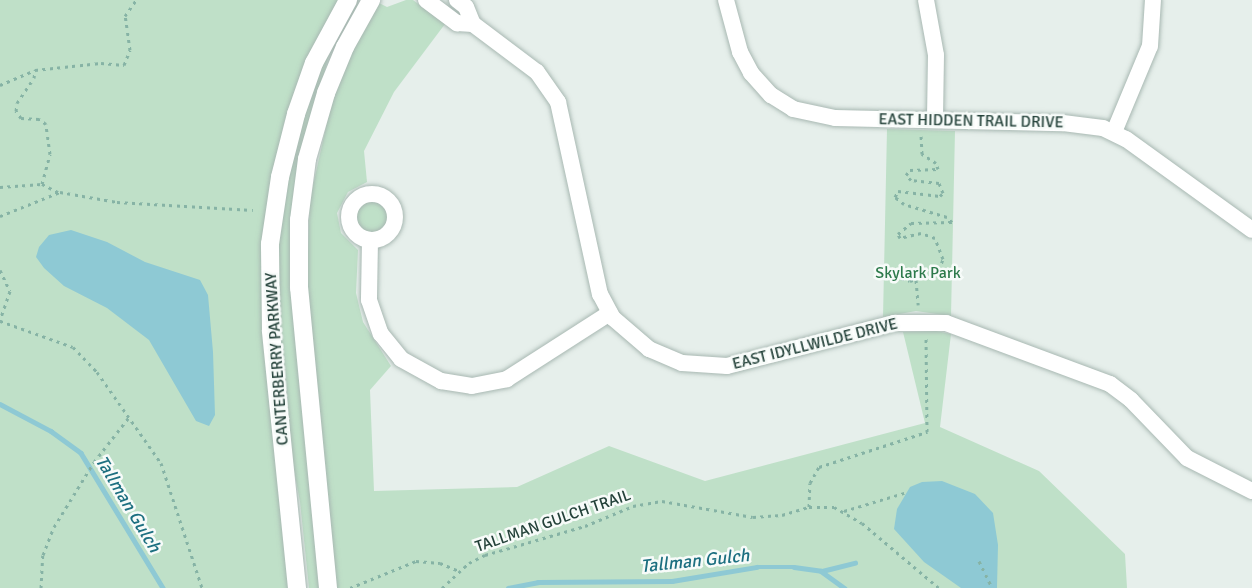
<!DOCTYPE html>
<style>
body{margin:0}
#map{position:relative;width:1252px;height:588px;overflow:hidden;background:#e6efeb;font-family:Signika,sans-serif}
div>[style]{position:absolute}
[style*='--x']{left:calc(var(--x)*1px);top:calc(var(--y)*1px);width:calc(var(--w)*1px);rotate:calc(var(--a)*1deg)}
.green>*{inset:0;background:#bfe0c8}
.round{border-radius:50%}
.water>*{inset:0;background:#8ec9d4}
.stream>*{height:4.5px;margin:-2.25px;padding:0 2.25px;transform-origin:2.25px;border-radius:2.25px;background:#8ec9d4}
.path>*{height:3px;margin-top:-1.5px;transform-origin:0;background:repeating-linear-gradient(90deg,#86b3a5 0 3px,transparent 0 7.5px)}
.roads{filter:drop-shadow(0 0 2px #a8b8b2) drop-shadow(0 0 2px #a8b8b2)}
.minor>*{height:16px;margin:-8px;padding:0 8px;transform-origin:8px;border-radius:8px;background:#fff}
.minor>.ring{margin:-8px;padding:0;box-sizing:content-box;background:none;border:16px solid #fff;border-radius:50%}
.tertiary>*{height:18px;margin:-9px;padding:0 9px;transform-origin:9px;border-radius:9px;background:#fff}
span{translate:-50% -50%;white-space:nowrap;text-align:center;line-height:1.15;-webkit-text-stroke:5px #f7fbf9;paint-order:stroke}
.street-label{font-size:16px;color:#24423a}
.park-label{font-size:16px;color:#2d7a4b}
.water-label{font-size:18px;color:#1c6f80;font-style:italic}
</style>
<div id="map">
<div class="green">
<div style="clip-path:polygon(0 0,338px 0,309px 56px,284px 124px,264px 227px,262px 317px,290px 588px,0 588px)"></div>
<div style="clip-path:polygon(406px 0,413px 0,445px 24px,394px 92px,364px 151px,367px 182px,348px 192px,337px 213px,341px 233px,358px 250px,356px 293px,363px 322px,391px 366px,370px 390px,374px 491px,517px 487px,609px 446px,705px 481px,925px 423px,903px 332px,936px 331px,951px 334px,940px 427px,1039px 471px,1125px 554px,1127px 588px,336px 588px,307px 281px,310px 199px,332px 100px,355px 44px,379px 3px,387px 7px)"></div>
<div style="clip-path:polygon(330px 50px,303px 158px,311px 465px,323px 588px,309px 588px,300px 502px,285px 422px,274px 298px,284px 186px,315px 77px)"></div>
<div style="clip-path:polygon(887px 129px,955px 131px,951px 316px,916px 311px,883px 317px)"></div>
<div class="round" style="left:355px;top:200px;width:34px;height:34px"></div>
</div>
<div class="water">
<div style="clip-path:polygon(71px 230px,107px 242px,145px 262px,200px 280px,208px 295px,213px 352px,215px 415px,209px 426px,196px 421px,149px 340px,107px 308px,64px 286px,44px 268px,36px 257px,39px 247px,49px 235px)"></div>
<div style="clip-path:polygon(942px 481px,975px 494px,993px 513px,998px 545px,997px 588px,961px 588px,924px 562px,894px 529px,897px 509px,910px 487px,922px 482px)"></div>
</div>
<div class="stream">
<div style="--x:0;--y:404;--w:58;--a:27.9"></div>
<div style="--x:51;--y:431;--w:37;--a:36"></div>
<div style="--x:81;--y:453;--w:158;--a:58.7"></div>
<div style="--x:822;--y:571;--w:34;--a:-14"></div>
<div style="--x:508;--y:588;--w:31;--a:-11"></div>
<div style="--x:538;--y:582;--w:134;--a:-0.4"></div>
<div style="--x:672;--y:581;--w:86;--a:-9.4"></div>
<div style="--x:757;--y:567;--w:37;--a:0"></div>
<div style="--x:794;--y:567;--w:27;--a:8"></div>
<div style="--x:821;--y:571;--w:29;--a:36"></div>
</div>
<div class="path">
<div style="--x:0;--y:85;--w:38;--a:-23"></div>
<div style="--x:42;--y:184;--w:31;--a:-75"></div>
<div style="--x:50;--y:154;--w:30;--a:-98"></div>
<div style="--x:46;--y:124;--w:9;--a:-144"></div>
<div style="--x:39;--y:119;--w:18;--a:-177"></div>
<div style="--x:21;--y:118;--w:9;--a:-126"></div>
<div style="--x:16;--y:111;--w:8;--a:-83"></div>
<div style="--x:17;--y:103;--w:30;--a:-56"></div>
<div style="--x:34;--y:78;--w:8;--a:-83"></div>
<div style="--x:35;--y:70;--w:66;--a:-6.1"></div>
<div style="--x:101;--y:63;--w:23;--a:5"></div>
<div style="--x:124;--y:65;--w:16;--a:-68"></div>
<div style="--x:130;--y:50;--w:34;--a:-98"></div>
<div style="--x:125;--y:16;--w:19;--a:-55"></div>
<div style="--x:0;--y:187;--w:42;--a:-4.1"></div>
<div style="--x:42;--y:184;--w:18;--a:27"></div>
<div style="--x:0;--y:216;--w:65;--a:-21.8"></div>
<div style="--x:60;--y:192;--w:58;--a:10"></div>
<div style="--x:117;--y:202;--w:136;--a:3.4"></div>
<div style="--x:896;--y:268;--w:11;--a:63"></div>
<div style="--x:901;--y:278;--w:9;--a:18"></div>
<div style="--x:910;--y:281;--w:31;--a:-21"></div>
<div style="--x:939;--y:270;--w:12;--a:-70"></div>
<div style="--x:943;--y:259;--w:22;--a:-111"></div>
<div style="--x:935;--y:238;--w:15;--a:-160"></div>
<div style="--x:921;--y:233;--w:22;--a:167"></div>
<div style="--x:900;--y:238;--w:4;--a:-117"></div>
<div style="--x:898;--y:234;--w:17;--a:-40"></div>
<div style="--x:911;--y:223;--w:41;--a:-1.4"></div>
<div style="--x:952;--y:222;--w:7;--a:-135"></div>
<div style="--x:947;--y:217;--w:45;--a:-163.2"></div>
<div style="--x:904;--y:204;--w:11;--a:-142"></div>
<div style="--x:895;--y:197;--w:7;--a:-63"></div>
<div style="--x:898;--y:191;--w:42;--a:6.8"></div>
<div style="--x:940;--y:196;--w:4;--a:-45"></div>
<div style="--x:943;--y:193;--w:11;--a:-112"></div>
<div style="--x:939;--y:183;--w:28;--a:-174"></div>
<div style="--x:911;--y:180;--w:7;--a:-135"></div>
<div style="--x:906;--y:175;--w:6;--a:-51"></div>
<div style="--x:910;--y:170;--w:28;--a:-2"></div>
<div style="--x:938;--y:169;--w:6;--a:-108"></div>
<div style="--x:936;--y:163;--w:17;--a:-147"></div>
<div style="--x:922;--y:154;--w:18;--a:-93"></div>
<div style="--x:0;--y:270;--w:23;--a:65"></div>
<div style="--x:10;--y:291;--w:31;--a:109"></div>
<div style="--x:916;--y:280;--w:25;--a:85"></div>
<div style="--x:0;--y:321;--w:77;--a:19.6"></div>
<div style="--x:73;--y:347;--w:35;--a:46"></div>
<div style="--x:97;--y:372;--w:111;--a:54.9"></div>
<div style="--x:161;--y:463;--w:132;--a:71.8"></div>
<div style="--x:809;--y:507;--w:24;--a:-88"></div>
<div style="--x:810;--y:483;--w:18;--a:-61"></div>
<div style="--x:819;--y:467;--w:114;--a:-18"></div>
<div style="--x:927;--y:432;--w:94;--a:-90.6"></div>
<div style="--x:844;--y:511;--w:63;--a:-16.7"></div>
<div style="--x:979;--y:561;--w:30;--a:64"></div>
<div style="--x:41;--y:588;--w:33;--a:-87"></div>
<div style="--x:43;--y:555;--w:30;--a:-69"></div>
<div style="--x:54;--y:527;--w:76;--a:-58.4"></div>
<div style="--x:94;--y:462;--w:58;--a:-52"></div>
<div style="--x:350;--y:588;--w:71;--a:-22.2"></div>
<div style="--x:416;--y:561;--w:24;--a:5"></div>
<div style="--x:440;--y:563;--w:21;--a:23"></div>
<div style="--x:442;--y:588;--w:37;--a:-43"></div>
<div style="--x:469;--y:563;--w:18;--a:-27"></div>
<div style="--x:485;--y:555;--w:104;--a:-16.2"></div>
<div style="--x:585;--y:526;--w:52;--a:-22.6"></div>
<div style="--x:633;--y:506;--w:29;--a:-10"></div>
<div style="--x:662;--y:501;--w:92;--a:10"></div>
<div style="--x:753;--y:517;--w:29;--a:-4"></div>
<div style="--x:782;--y:515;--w:28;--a:-17"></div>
<div style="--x:809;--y:507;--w:25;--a:0"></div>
<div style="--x:834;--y:507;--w:32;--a:30"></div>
<div style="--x:862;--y:523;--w:101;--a:40.2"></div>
</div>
<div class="roads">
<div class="minor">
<div style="--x:426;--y:0;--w:39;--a:37"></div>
<div style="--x:457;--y:23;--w:16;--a:4"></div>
<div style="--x:457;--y:0;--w:11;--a:38"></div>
<div style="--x:466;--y:7;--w:18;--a:68"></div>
<div style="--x:473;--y:24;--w:80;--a:36.9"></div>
<div style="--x:537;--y:72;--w:37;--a:55"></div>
<div style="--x:558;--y:102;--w:197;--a:77.7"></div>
<div style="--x:600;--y:294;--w:27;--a:62"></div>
<div style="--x:613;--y:318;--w:48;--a:40.7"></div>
<div style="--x:649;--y:349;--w:36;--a:23"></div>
<div style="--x:682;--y:363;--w:45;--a:3.8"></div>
<div style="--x:727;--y:366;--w:172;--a:-14.4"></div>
<div style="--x:894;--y:323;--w:52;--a:0"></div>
<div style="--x:946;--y:323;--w:175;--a:20.4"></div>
<div style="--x:1110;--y:384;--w:26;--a:37"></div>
<div style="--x:1131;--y:400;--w:81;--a:46"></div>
<div style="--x:1187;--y:458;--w:73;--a:26.9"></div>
<div style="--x:726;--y:0;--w:54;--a:74.9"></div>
<div style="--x:740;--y:52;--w:24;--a:62"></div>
<div style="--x:751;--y:73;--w:30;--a:48"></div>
<div style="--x:771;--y:95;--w:26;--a:32"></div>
<div style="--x:793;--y:109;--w:43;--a:12.1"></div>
<div style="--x:835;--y:118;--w:228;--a:1.3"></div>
<div style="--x:1063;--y:123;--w:40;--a:7.1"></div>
<div style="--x:1103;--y:128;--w:25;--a:26"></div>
<div style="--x:1126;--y:139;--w:155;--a:35.8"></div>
<div style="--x:926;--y:0;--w:56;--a:79.7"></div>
<div style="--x:936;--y:55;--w:65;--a:90.9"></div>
<div style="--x:1114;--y:132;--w:93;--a:-67.3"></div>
<div style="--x:1150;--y:46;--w:46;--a:-86.3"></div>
<div class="ring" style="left:349px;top:194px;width:30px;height:30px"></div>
<div style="--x:370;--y:240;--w:60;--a:91"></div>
<div style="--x:369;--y:300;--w:36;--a:71"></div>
<div style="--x:381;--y:334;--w:32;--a:51"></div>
<div style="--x:401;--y:359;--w:46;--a:28.8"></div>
<div style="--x:441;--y:381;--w:31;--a:9"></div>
<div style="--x:472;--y:386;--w:36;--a:-11"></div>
<div style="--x:507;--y:379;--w:122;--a:-32.7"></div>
</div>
<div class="tertiary">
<div style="--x:297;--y:588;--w:259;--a:-95.8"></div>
<div style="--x:271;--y:330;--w:86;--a:-90.7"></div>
<div style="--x:270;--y:244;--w:68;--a:-81.5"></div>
<div style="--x:280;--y:177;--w:65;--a:-75.7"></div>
<div style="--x:296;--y:114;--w:54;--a:-70.6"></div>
<div style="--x:314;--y:63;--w:72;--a:-61.6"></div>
<div style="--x:328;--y:588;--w:301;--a:-95.5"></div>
<div style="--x:299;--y:288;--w:68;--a:-90"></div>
<div style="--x:299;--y:220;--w:62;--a:-82.5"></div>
<div style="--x:307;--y:159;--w:69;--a:-73.9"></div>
<div style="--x:326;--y:93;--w:50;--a:-67.6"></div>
<div style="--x:345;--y:47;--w:54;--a:-61"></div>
</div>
</div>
<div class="street-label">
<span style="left:971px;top:121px;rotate:1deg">EAST HIDDEN TRAIL DRIVE</span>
<span style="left:815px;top:344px;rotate:-14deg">EAST IDYLLWILDE DRIVE</span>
<span style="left:277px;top:359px;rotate:-94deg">CANTERBERRY PARKWAY</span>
<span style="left:553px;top:521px;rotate:-19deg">TALLMAN GULCH TRAIL</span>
</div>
<div class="park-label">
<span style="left:918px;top:273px">Skylark Park</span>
</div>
<div class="water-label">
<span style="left:128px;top:504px;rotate:59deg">Tallman Gulch</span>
<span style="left:695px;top:561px;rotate:-6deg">Tallman Gulch</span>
</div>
</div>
